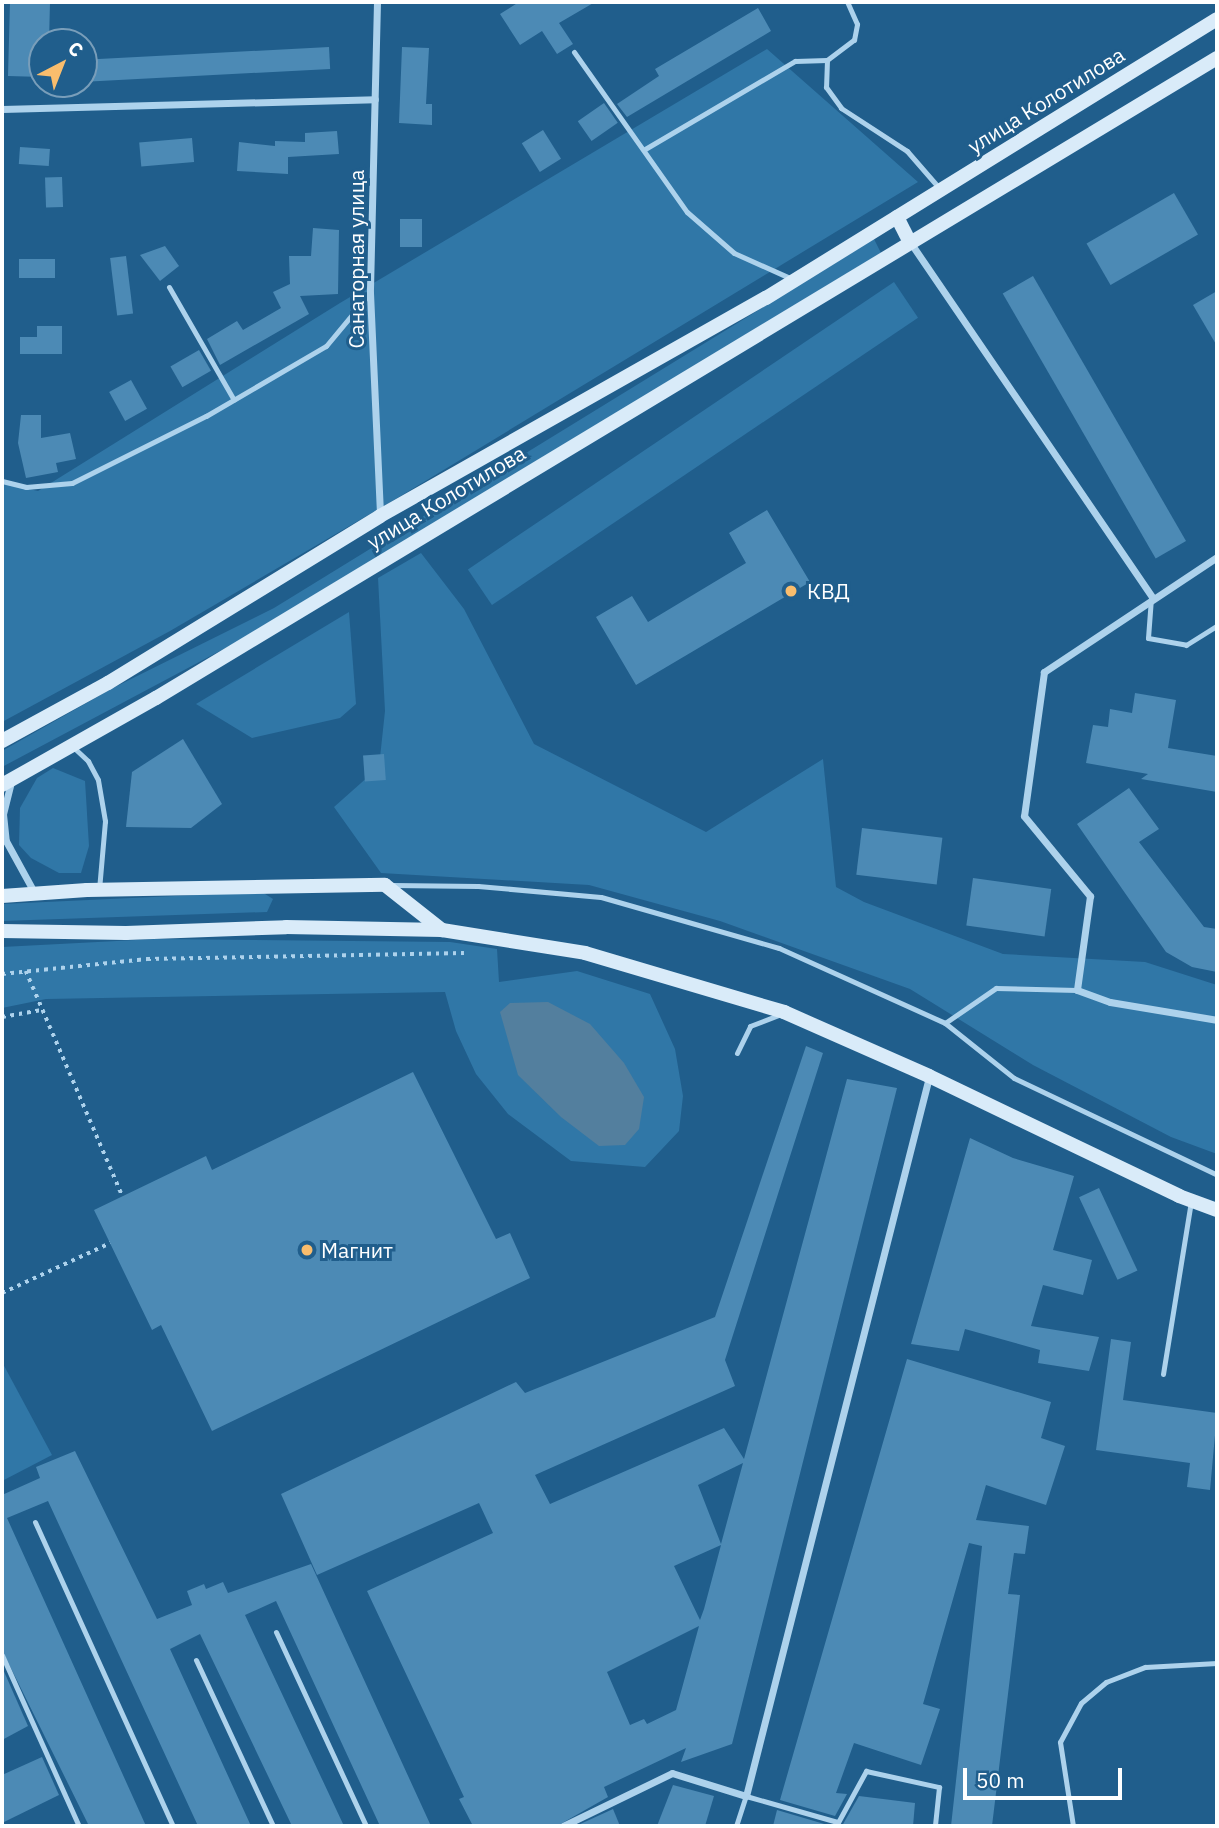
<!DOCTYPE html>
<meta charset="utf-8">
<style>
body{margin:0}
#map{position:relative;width:1219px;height:1828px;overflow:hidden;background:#205e8c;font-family:"IBM Plex Sans",sans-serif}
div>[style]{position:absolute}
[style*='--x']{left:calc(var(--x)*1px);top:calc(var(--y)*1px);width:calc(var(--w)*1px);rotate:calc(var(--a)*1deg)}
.green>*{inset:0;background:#3077a7;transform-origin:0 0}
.water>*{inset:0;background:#537f9e}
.building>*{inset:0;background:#4c8ab5;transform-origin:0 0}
.path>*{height:3.5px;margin-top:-1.75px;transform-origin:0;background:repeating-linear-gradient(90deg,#add2ec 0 3.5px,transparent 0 8.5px)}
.service>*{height:5px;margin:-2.5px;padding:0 2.5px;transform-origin:2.5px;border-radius:2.5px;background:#add2ec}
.minor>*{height:7px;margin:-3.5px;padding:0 3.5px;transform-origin:3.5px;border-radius:3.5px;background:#add2ec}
.secondary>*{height:14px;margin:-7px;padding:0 7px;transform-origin:7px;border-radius:7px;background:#d9ebf9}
.dots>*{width:19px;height:19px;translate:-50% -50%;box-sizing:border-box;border:4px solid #205e8c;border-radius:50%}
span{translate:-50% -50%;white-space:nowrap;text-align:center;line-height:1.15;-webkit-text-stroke:6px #205e8c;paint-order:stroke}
.street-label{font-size:21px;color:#fff}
.poi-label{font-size:21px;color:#fff}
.left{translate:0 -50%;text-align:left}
.frame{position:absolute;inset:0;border:4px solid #fff;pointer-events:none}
.north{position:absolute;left:28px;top:28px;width:70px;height:70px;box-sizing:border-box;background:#205e8c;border:2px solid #799eba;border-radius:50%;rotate:42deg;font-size:19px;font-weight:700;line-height:28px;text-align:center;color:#fff}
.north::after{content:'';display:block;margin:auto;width:24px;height:32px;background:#f9bd6d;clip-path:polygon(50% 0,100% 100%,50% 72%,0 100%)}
.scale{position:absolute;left:963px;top:1768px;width:159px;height:32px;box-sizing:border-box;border:4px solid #fff;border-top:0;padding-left:9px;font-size:21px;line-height:24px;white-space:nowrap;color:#fff;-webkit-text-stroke:5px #205e8c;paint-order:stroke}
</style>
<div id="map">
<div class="green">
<div style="clip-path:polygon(767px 49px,918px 182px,399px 497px,170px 631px,2px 722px,2px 483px,38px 491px,340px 303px)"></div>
<div style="clip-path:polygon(874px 239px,881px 253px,233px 644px,2px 767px,2px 751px,113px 688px,274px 608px)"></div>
<div style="left:894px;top:282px;width:43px;height:514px;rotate:56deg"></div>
<div style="clip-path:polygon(421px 553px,464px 609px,534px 744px,706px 832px,823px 759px,836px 887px,864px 902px,1003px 954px,1145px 962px,1217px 985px,1217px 1154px,1171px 1137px,1033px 1065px,910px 989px,720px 921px,589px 885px,381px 873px,334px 807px,379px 767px,385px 711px,378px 578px)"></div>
<div style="clip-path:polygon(349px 612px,356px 704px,340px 718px,252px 738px,196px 704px)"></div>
<div style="clip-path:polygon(53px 768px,85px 781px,89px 846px,81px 873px,59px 873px,31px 858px,19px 845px,20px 808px,37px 778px)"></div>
<div style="clip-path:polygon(262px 892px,273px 899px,267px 912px,2px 921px,2px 904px)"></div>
<div style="clip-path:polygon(155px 939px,450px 942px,497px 949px,499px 982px,577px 971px,650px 994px,675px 1049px,683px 1096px,679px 1131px,645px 1167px,571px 1161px,508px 1114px,476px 1074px,456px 1031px,445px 992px,46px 999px,2px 1008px,2px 947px)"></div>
<div style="clip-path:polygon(2px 1362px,52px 1455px,2px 1481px)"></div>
</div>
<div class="water">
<div style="clip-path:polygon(548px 1002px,590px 1024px,624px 1063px,644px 1097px,639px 1129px,625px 1145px,599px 1146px,561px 1117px,518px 1075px,500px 1012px,510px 1003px)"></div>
</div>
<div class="building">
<div style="clip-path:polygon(10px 2px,50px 2px,49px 42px,42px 42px,42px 77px,8px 76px)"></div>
<div style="clip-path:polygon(519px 2px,595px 2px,559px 23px,573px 44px,557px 54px,542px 31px,520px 45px,500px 14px)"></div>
<div style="clip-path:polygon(758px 8px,771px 31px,627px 117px,617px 104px,659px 76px,655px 69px)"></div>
<div style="left:329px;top:47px;width:22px;height:245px;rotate:87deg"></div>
<div style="clip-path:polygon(402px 47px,429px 48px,426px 104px,432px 104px,432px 125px,399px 123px)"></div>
<div style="left:604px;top:103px;width:24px;height:32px;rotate:55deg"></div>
<div style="left:543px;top:130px;width:34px;height:25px;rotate:58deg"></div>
<div style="clip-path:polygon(337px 131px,339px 154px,288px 157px,288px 174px,237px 171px,239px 142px,275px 146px,275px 141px,305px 142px,305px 133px)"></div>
<div style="left:192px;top:138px;width:24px;height:53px;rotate:85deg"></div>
<div style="left:20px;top:147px;width:30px;height:17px;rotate:4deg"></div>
<div style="left:62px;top:177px;width:30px;height:17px;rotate:88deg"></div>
<div style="left:1174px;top:193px;width:48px;height:101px;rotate:60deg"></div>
<div style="left:400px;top:219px;width:22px;height:28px"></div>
<div style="clip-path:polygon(313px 228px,339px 230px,338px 294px,300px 296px,309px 314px,220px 365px,207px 339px,237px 321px,243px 330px,281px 308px,273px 292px,290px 284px,289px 256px,311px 256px)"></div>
<div style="clip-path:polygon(165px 246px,179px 266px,160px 281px,140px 255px)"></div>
<div style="left:126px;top:256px;width:58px;height:16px;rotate:83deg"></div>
<div style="left:19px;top:259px;width:36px;height:19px"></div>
<div style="left:1033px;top:276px;width:306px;height:35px;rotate:60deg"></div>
<div style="clip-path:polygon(1217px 291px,1217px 346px,1193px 305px)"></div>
<div style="clip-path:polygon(37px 326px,62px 326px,62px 354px,20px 354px,20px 337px,37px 337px)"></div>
<div style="left:199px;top:350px;width:24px;height:33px;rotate:60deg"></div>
<div style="left:131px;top:380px;width:33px;height:25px;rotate:61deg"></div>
<div style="clip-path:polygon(21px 415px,41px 415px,41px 438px,70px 433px,76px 459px,56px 463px,58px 472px,26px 478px,18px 443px)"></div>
<div style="clip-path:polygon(767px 510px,810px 582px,636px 685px,596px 617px,632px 596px,648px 622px,746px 563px,729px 533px)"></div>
<div style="clip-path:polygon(1135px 693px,1176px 700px,1168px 748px,1217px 756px,1217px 792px,1141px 779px,1148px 774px,1086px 763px,1093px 725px,1108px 727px,1110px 709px,1132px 713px)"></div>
<div style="clip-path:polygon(183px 739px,222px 804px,191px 828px,126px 827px,132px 772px)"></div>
<div style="left:384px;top:754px;width:26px;height:21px;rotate:86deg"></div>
<div style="clip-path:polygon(1129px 788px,1159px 829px,1139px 842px,1204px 927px,1217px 929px,1217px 972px,1192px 967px,1166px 952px,1077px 824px)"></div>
<div style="left:862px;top:828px;width:81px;height:47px;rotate:7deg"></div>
<div style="left:973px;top:878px;width:79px;height:48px;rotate:8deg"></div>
<div style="clip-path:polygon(evenodd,806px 1046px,823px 1053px,725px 1360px,735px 1386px,535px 1475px,550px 1504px,724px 1428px,744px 1459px,847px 1079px,897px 1088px,732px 1744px,681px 1762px,686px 1748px,604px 1787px,608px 1797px,557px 1826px,473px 1826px,459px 1799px,464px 1797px,367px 1591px,493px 1533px,479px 1503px,317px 1575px,281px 1494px,516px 1382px,525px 1393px,715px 1317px,806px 1046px,743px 1463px,721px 1544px,698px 1485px,743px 1463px,806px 1046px,721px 1545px,704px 1609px,700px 1620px,674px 1566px,721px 1545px,806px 1046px,699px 1626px,676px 1710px,647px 1724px,644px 1719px,630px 1725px,607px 1672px,699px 1626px)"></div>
<div style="clip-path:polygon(413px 1072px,496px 1239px,510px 1233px,530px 1278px,212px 1431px,161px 1325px,152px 1330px,94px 1210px,206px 1156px,212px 1170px)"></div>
<div style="clip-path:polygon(970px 1138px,1013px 1158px,1074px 1176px,1053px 1250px,1092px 1260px,1083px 1295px,1043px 1285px,1031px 1326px,1099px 1337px,1089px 1371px,1038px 1363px,1040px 1350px,965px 1329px,959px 1351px,911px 1344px)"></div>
<div style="left:1099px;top:1188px;width:91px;height:22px;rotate:65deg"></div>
<div style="clip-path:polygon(1111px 1339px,1131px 1342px,1123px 1400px,1217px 1413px,1210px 1490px,1187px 1487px,1190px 1463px,1096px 1450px)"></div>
<div style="clip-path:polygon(907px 1359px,1051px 1402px,1041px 1438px,1065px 1446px,1046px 1505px,986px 1485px,976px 1520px,1029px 1526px,1025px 1554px,1014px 1553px,1008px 1594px,1020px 1595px,992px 1826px,951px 1826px,982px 1546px,969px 1543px,923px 1704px,940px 1709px,921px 1765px,854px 1743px,836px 1793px,847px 1794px,835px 1816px,780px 1800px)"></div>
<div style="clip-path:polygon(75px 1451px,157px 1619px,192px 1605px,187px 1591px,204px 1584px,206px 1589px,223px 1582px,228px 1593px,311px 1564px,431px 1826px,380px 1826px,276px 1601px,245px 1615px,344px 1826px,292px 1826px,200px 1634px,170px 1649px,251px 1826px,198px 1826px,48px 1501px,7px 1518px,146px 1826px,89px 1826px,2px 1650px,2px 1495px,40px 1478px,36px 1467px)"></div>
<div style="clip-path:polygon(2px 1667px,28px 1726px,2px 1740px)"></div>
<div style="clip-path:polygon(42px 1757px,59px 1795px,2px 1823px,2px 1775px)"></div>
<div style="clip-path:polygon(673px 1785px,714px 1796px,705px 1826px,657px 1826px)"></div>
<div style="clip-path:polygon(859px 1796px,915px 1803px,913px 1826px,842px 1826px)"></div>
<div style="clip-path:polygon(613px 1809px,620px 1826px,576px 1826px)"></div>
<div style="clip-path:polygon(777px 1810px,831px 1826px,773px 1826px)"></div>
</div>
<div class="path">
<div style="--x:26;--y:971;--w:246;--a:66.8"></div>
<div style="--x:2;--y:974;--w:146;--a:-5.9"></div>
<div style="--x:147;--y:959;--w:317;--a:-1.1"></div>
<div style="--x:2;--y:1017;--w:40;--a:-10"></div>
<div style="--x:2;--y:1293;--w:119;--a:-24.8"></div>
</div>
<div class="service">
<div style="--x:574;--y:52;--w:196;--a:54.8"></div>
<div style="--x:687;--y:212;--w:62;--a:41.1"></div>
<div style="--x:734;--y:253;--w:64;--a:24.1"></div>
<div style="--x:827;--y:60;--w:27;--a:92"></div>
<div style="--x:826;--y:87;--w:26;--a:54"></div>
<div style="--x:841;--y:108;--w:79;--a:33.1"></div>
<div style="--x:907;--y:151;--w:50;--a:49"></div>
<div style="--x:645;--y:149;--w:174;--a:-30.4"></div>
<div style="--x:795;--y:61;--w:32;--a:-2"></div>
<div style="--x:827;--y:60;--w:34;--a:-37"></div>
<div style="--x:854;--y:40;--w:16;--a:-79"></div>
<div style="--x:857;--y:24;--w:24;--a:-114"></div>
<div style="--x:169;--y:287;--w:130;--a:60.1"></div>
<div style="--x:2;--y:481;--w:25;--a:14"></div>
<div style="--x:26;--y:487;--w:46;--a:-5"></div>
<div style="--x:72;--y:483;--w:150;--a:-26.6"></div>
<div style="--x:206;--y:416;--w:139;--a:-30.3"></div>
<div style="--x:326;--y:346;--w:69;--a:-50.3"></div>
<div style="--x:1151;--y:598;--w:40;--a:94.3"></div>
<div style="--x:1148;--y:638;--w:39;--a:10"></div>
<div style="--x:1186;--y:645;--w:36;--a:-32"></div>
<div style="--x:72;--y:746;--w:22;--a:43"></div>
<div style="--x:88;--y:761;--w:21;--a:62"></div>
<div style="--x:98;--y:780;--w:42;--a:80.3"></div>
<div style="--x:105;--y:821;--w:69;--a:95"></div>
<div style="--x:392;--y:885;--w:86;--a:0.7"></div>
<div style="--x:478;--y:886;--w:123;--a:5.1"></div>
<div style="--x:601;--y:897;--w:185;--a:16"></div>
<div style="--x:779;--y:948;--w:182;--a:24.3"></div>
<div style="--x:945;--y:1023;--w:88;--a:38.6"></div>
<div style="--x:1014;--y:1078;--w:225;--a:25.5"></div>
<div style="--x:945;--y:1023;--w:62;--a:-34.5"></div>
<div style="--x:996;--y:988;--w:81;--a:1.4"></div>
<div style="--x:737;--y:1053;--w:30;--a:-64"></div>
<div style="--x:750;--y:1026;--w:30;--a:-21"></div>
<div style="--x:1163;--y:1374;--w:175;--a:-80.8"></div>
<div style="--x:35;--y:1522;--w:334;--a:65.6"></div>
<div style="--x:276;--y:1632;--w:214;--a:65.1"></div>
<div style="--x:2;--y:1655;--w:188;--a:65.8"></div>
<div style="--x:196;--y:1660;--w:183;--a:65.1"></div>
<div style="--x:736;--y:1826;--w:32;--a:-72"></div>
<div style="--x:746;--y:1796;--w:95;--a:15.9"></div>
<div style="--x:836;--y:1826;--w:63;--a:-61.4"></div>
<div style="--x:866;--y:1771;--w:75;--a:12.4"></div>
<div style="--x:939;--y:1787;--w:39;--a:96"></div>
<div style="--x:1073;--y:1826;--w:85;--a:-98.8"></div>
<div style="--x:1060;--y:1742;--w:44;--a:-61.7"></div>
<div style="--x:1081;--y:1703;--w:33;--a:-40"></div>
<div style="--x:1106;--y:1682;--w:42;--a:-21"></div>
<div style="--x:1145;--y:1667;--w:72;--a:-3.2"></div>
</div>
<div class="minor">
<div style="--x:377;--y:2;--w:291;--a:91.4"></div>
<div style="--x:370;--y:293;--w:222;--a:87.4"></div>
<div style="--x:2;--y:109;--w:373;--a:-1.5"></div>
<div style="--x:910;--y:242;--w:430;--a:55.7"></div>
<div style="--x:1217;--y:557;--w:208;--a:146.4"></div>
<div style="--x:1044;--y:672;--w:145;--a:97.9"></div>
<div style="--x:1024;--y:816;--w:104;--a:50.5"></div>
<div style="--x:1090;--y:896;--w:95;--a:97.9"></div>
<div style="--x:1077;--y:990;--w:35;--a:20"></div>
<div style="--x:1110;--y:1002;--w:109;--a:9.5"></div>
<div style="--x:11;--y:782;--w:33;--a:104"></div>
<div style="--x:3;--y:814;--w:27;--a:84"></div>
<div style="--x:6;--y:841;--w:58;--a:61.2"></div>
<div style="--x:563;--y:1826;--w:121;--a:-25.9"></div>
<div style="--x:672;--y:1773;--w:77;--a:17.3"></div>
<div style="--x:746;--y:1796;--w:742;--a:-75.72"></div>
</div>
<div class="secondary">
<div style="--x:897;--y:217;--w:28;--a:63"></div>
<div style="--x:2;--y:741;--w:121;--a:-28.7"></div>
<div style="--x:108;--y:683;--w:319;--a:-31.5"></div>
<div style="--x:380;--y:516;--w:443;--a:-29.5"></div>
<div style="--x:766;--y:298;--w:530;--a:-31.74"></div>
<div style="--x:2;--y:785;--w:177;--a:-29.5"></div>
<div style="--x:156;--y:698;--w:1239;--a:-31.1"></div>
<div style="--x:2;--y:896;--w:85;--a:-4"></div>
<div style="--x:87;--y:890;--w:298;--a:-1"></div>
<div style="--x:385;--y:885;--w:73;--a:38.3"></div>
<div style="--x:2;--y:931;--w:124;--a:0.9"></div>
<div style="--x:126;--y:933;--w:160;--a:-2.1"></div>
<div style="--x:286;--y:927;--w:156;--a:1.1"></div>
<div style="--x:442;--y:930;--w:145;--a:9.1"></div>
<div style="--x:585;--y:953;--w:208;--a:16.5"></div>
<div style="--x:784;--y:1012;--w:158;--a:23.8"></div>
<div style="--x:929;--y:1076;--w:277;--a:25.6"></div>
<div style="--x:1179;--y:1196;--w:40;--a:20.2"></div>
</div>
<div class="dots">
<div style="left:791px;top:591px;background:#f9bd6d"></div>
<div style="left:307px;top:1250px;background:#f9bd6d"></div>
</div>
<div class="street-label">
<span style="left:1046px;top:100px;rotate:-32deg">улица Колотилова</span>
<span style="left:356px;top:259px;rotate:-90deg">Санаторная улица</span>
<span style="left:446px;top:497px;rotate:-31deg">улица Колотилова</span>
</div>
<div class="poi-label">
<span class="left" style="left:807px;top:591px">КВД</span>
<span class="left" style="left:321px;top:1250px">Магнит</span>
</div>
<div class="frame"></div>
<div class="north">С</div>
<div class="scale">50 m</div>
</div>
